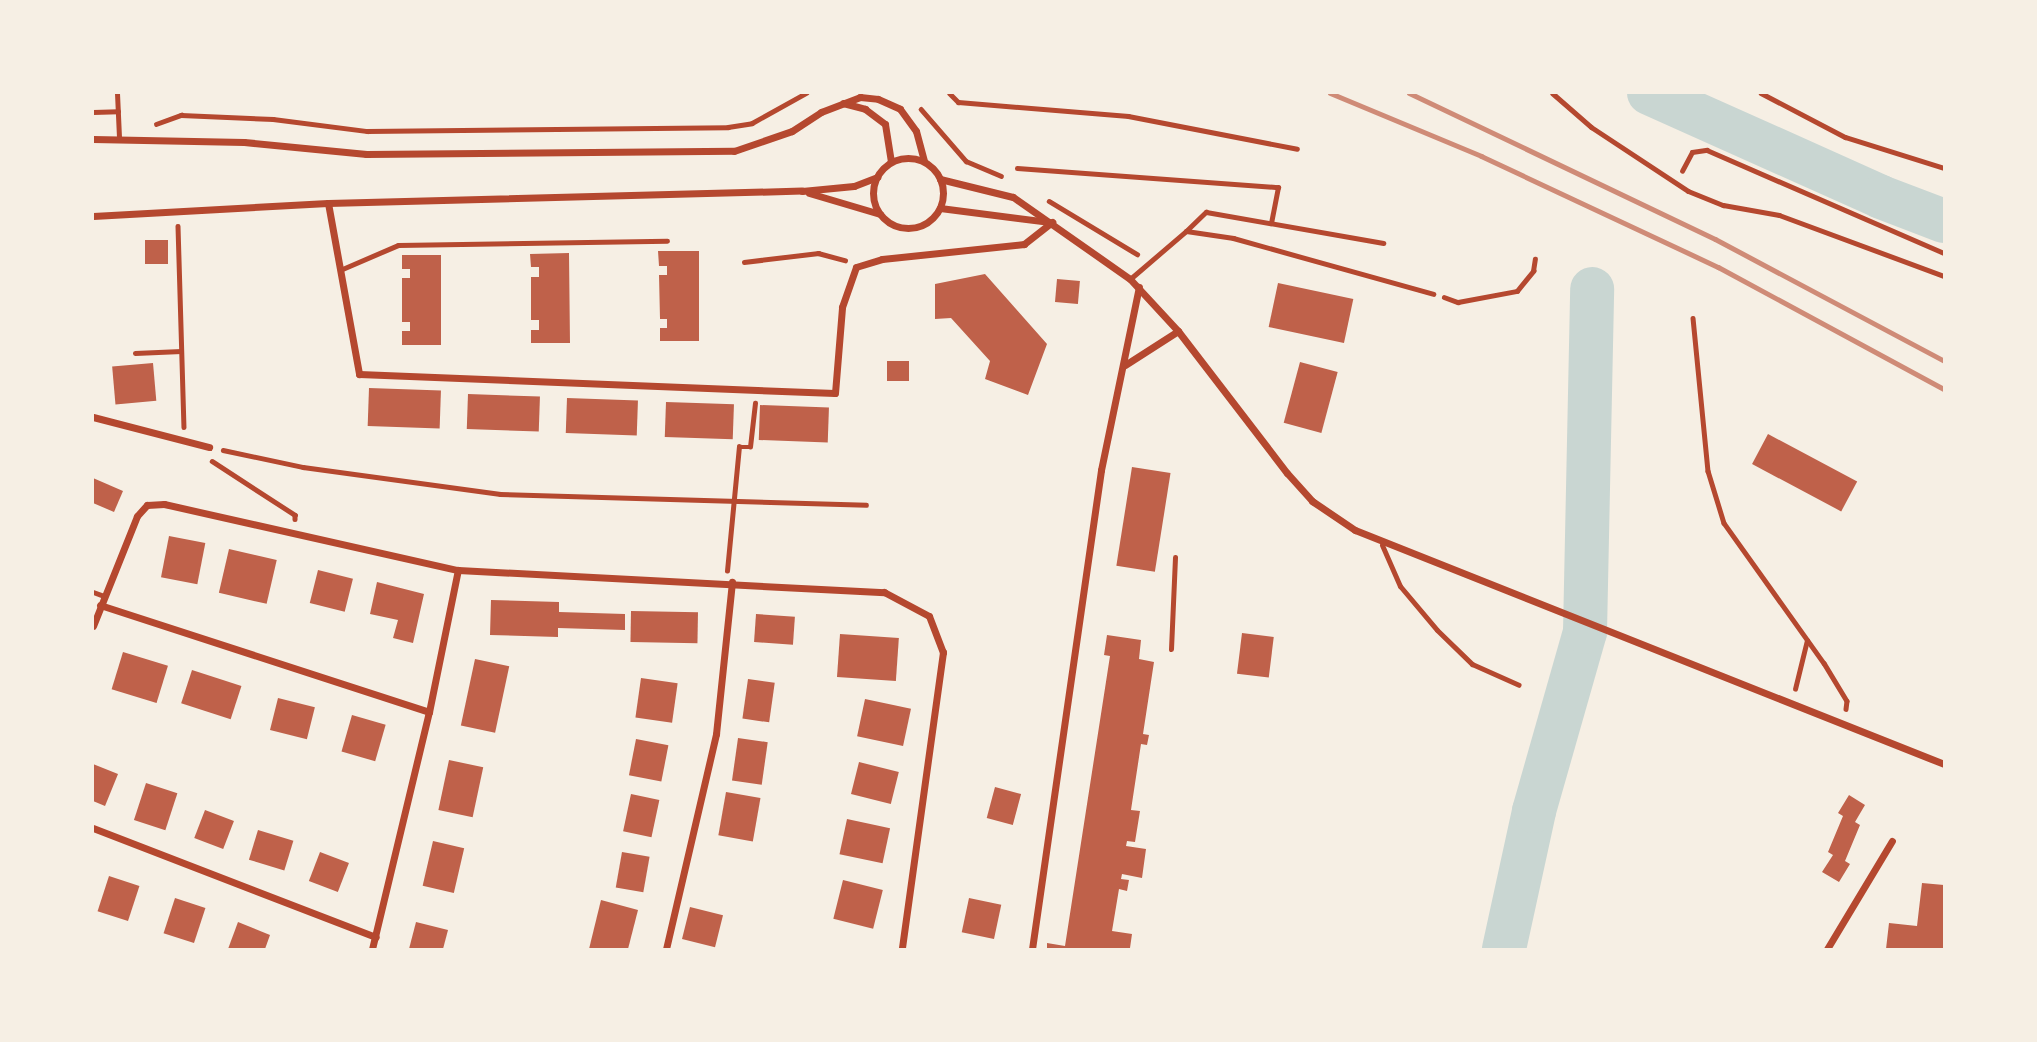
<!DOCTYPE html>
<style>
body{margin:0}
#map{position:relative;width:2037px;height:1042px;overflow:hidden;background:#f6efe4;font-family:"Golos Text",sans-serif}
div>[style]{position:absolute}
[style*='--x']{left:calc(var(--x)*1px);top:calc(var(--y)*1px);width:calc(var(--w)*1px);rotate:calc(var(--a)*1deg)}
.river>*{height:44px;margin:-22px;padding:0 22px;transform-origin:22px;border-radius:22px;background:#c9d6d2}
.building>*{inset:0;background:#bf614a;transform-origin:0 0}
.path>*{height:4.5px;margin:-2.25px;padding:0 2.25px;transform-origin:2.25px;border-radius:2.25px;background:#b5482f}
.service>*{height:5px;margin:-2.5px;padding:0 2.5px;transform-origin:2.5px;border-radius:2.5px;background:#b5482f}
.minor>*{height:7px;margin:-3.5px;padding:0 3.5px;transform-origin:3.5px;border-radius:3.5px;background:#b5482f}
.minor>.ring{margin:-3.5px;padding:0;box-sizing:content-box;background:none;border:7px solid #b5482f;border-radius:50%}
.rail>*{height:5px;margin:-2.5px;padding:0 2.5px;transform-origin:2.5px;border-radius:2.5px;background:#cf8b77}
span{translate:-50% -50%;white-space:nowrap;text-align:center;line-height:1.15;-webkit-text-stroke:5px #f6efe4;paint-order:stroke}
.frame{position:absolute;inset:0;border:94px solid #f6efe4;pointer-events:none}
</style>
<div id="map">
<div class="river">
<div style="--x:1649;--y:93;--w:254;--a:24.1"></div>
<div style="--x:1881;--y:197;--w:67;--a:20.9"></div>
<div style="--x:1504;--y:949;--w:141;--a:-77.7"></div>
<div style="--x:1534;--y:811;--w:186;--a:-74.1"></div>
<div style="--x:1585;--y:632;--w:343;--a:-88.8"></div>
</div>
<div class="building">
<div style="left:145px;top:240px;width:23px;height:24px"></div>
<div style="clip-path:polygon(658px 251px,699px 251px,699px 341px,660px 341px,660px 328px,667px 328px,667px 319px,660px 319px,659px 275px,667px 275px,667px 266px,659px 266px)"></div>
<div style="clip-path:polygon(569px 253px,570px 343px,531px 343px,531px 330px,539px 330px,539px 320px,531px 320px,531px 277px,539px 277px,539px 267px,531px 267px,530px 254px)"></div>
<div style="clip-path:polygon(402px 255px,441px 255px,441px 345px,402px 345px,402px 331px,410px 331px,410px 322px,402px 322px,402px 278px,410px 278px,410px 269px,402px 269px)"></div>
<div style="clip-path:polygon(985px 274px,1047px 344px,1028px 395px,985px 379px,990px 361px,951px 318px,935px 319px,935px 284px)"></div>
<div style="left:1057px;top:279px;width:23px;height:23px;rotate:5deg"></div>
<div style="left:1278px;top:283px;width:77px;height:45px;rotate:12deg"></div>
<div style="left:887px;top:361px;width:22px;height:20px"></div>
<div style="left:1300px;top:362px;width:39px;height:63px;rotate:15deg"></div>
<div style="left:153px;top:363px;width:38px;height:41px;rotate:85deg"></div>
<div style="left:369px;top:388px;width:72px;height:38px;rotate:2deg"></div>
<div style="left:468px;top:394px;width:72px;height:35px;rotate:2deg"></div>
<div style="left:567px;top:398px;width:71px;height:35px;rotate:2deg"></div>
<div style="left:666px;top:402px;width:68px;height:35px;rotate:2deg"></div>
<div style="left:760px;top:405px;width:69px;height:35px;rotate:2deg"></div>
<div style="left:1768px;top:434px;width:101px;height:34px;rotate:28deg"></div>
<div style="left:1132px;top:467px;width:39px;height:100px;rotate:9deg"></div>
<div style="clip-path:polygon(93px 478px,123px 491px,114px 512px,93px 503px)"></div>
<div style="left:169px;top:536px;width:37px;height:42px;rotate:11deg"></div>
<div style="left:229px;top:549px;width:49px;height:45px;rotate:13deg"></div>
<div style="left:318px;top:570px;width:36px;height:34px;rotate:14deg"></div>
<div style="clip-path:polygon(377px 582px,424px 594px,413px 643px,393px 638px,398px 620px,370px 614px)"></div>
<div style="clip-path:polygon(491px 600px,559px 602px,559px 612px,625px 614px,625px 630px,558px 628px,558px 637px,490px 635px)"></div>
<div style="left:631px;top:611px;width:67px;height:31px;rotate:1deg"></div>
<div style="left:756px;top:614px;width:39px;height:28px;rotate:4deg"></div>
<div style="left:1242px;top:633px;width:32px;height:41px;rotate:7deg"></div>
<div style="left:840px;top:634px;width:59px;height:43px;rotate:4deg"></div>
<div style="clip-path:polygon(1107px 635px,1141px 640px,1139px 659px,1154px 662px,1143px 734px,1149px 735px,1147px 745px,1141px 744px,1131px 810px,1140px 811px,1135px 842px,1127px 841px,1126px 846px,1146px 849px,1142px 878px,1122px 874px,1121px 879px,1129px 880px,1127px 891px,1119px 889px,1112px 931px,1132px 934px,1130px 948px,1047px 949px,1047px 943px,1065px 946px,1110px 656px,1104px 655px)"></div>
<div style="left:123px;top:652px;width:47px;height:39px;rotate:17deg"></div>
<div style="left:475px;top:659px;width:35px;height:68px;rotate:12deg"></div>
<div style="left:192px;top:670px;width:52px;height:35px;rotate:18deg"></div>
<div style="left:641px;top:678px;width:37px;height:40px;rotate:8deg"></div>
<div style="left:748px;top:679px;width:27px;height:40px;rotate:8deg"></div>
<div style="left:278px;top:698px;width:38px;height:33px;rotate:14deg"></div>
<div style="left:865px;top:699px;width:47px;height:38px;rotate:12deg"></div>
<div style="left:352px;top:715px;width:35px;height:38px;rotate:16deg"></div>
<div style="left:738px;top:738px;width:30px;height:43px;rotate:8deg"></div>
<div style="left:636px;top:739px;width:33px;height:37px;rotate:11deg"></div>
<div style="left:449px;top:760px;width:35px;height:51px;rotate:12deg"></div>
<div style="left:859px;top:762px;width:41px;height:33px;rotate:14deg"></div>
<div style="clip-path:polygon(93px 764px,118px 774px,105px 806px,93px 801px)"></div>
<div style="left:146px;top:783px;width:33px;height:39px;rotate:18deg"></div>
<div style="left:995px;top:787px;width:27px;height:32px;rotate:15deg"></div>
<div style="left:726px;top:792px;width:35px;height:44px;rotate:10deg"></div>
<div style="left:631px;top:794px;width:29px;height:38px;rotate:12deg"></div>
<div style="clip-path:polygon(1849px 795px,1865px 805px,1855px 822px,1860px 825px,1845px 861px,1850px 864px,1839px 882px,1822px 872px,1833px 855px,1828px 852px,1843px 816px,1838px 813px)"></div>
<div style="left:205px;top:810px;width:31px;height:30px;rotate:21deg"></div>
<div style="left:847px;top:819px;width:44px;height:36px;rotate:12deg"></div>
<div style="left:258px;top:830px;width:37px;height:31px;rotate:17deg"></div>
<div style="left:433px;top:841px;width:32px;height:46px;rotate:13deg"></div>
<div style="left:320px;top:852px;width:31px;height:31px;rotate:21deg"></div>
<div style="left:622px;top:852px;width:28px;height:36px;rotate:10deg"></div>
<div style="left:109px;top:876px;width:32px;height:37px;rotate:18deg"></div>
<div style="left:843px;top:880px;width:41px;height:40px;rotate:14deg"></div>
<div style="clip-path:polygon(1922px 883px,1944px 885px,1944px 949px,1886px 949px,1889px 923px,1917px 926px)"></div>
<div style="left:175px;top:898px;width:32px;height:37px;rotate:18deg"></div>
<div style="left:969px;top:898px;width:33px;height:35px;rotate:12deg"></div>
<div style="clip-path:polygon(601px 900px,638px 910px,628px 949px,589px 949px)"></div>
<div style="left:690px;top:907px;width:34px;height:33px;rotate:14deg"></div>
<div style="clip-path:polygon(238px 922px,270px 935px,265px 949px,228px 949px)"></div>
<div style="clip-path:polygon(416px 922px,448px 930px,443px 949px,409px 949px)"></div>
</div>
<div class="path">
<div style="--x:1761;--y:93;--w:95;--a:27.6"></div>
<div style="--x:1845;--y:137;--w:104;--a:17.4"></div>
<div style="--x:921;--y:109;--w:69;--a:49.1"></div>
<div style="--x:966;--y:161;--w:38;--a:23"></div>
<div style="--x:156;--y:124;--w:27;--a:-20"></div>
<div style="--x:181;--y:115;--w:92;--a:2.5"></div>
<div style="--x:273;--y:119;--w:95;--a:7.3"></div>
<div style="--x:367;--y:131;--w:361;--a:-0.6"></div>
<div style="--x:728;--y:127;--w:24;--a:-9"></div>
<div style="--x:752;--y:123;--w:62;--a:-29.1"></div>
<div style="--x:1682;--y:171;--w:21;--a:-62"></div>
<div style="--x:1692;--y:152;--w:15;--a:-8"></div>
<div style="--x:1707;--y:150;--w:258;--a:23.5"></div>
<div style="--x:1049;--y:201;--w:103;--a:31.1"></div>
<div style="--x:178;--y:226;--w:201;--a:88.3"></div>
<div style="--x:744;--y:262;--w:75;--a:-6.9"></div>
<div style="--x:818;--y:253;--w:28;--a:15"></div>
<div style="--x:1444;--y:297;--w:15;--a:20"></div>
<div style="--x:1458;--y:302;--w:60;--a:-10.6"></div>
<div style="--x:1517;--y:291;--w:26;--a:-51"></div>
<div style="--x:1533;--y:271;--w:12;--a:-81"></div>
<div style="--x:1693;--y:318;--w:154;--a:84.4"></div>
<div style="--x:1708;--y:471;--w:54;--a:72.9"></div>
<div style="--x:1724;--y:523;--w:172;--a:54.5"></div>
<div style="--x:1824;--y:663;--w:44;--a:58.8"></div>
<div style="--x:1847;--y:701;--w:8;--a:97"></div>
<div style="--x:135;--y:353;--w:46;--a:-2.5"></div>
<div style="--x:223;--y:450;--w:82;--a:12"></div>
<div style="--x:303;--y:467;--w:199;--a:7.8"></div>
<div style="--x:500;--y:494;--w:366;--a:1.7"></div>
<div style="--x:212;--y:461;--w:99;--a:33"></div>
<div style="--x:295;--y:515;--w:4;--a:90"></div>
<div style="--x:727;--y:571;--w:125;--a:-84.5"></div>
<div style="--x:739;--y:447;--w:11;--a:0"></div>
<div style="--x:750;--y:447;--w:44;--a:-83.5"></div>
<div style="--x:1795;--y:689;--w:50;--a:-76.2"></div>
</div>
<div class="service">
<div style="--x:117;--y:93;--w:44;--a:87.4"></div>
<div style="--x:949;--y:93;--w:13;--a:45"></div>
<div style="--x:958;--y:102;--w:171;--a:4.7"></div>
<div style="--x:1128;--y:116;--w:172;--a:11"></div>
<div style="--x:1552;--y:93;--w:52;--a:41.1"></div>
<div style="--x:1591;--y:127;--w:116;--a:33.4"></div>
<div style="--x:1688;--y:191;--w:38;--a:22"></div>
<div style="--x:1723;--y:205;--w:57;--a:10.1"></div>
<div style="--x:1779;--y:215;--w:176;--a:20.3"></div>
<div style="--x:93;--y:112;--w:25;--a:-2"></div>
<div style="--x:1017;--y:168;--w:262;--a:4.2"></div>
<div style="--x:1278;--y:187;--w:37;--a:101"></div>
<div style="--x:1186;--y:231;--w:28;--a:-44"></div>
<div style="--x:1206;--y:212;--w:180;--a:9.9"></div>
<div style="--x:340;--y:270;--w:63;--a:-23.3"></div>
<div style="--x:398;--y:245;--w:269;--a:-0.9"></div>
<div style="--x:1130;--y:279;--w:74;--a:-40.6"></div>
<div style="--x:1186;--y:231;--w:48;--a:8.5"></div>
<div style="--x:1233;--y:238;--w:208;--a:15.6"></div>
<div style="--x:1382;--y:545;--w:45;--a:66.3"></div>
<div style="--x:1400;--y:586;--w:57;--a:49.9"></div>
<div style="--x:1437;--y:630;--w:49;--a:44.2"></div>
<div style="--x:1472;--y:664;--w:51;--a:24.1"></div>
<div style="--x:93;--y:592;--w:12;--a:20"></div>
<div style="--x:1171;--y:649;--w:92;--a:-87.5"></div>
</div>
<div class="minor">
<div style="--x:843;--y:103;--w:23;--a:15"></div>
<div style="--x:865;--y:109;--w:25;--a:37"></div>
<div style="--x:885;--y:124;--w:38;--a:81"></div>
<div style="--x:93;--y:139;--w:151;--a:1.1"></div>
<div style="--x:244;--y:142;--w:123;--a:5.6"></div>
<div style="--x:366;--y:154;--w:368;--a:-0.5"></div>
<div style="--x:734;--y:151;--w:61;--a:-19"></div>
<div style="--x:792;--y:131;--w:35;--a:-33"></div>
<div style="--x:821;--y:112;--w:42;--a:-21"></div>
<div style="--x:860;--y:97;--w:18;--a:6"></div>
<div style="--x:878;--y:99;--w:24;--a:24"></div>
<div style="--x:900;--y:109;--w:27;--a:54"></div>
<div style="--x:916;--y:131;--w:31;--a:75"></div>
<div class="ring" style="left:873px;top:158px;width:63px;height:63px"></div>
<div style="--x:940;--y:179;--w:75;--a:13.9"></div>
<div style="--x:1013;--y:197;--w:143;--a:35"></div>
<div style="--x:1130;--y:279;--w:71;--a:47.3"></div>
<div style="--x:1178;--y:331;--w:179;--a:52.5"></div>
<div style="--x:1287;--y:473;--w:38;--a:48"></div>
<div style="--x:1312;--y:501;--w:52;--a:34"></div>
<div style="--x:1355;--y:530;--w:634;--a:21.67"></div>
<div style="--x:809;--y:193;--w:74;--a:16.5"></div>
<div style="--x:328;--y:203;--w:174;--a:79.7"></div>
<div style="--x:359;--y:374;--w:476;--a:2.3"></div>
<div style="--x:835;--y:393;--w:86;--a:-85.3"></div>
<div style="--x:842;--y:307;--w:42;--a:-70.7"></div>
<div style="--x:856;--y:267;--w:27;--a:-17"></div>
<div style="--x:882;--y:259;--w:143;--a:-6"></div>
<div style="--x:1024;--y:244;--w:36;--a:-38"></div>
<div style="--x:940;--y:208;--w:111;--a:7.3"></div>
<div style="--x:93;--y:216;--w:235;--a:-3.2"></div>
<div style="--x:328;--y:203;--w:474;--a:-1.5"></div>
<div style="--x:802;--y:191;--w:52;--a:-5.5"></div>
<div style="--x:854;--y:186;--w:25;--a:-21"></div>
<div style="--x:1125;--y:365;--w:63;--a:-32.7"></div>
<div style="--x:93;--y:417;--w:120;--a:14.5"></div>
<div style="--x:100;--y:605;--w:346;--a:18"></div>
<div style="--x:93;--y:626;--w:118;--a:-68.2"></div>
<div style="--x:137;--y:516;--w:15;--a:-48"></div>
<div style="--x:147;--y:505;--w:17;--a:-3"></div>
<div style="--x:164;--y:504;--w:301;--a:12.7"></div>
<div style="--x:458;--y:570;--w:427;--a:3"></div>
<div style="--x:884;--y:592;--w:51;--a:28.1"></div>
<div style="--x:929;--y:616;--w:39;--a:69"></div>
<div style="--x:943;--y:652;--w:300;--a:97.9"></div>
<div style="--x:93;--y:828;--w:303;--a:21.1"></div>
<div style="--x:372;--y:949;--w:244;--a:-76.5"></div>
<div style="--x:429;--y:712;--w:145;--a:-78.5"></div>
<div style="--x:666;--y:949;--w:221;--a:-76.9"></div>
<div style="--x:716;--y:734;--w:153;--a:-84"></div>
<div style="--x:1032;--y:949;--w:484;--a:-81.8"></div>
<div style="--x:1101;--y:470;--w:187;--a:-78.3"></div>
<div style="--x:1827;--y:949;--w:126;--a:-59"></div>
</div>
<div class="rail">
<div style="--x:1330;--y:93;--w:164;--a:22.6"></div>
<div style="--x:1481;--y:156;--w:262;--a:25.1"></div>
<div style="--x:1718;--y:267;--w:257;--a:28.4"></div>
<div style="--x:1409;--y:93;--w:339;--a:25.5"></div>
<div style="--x:1715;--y:239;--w:259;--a:28"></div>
</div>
<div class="frame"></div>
</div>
